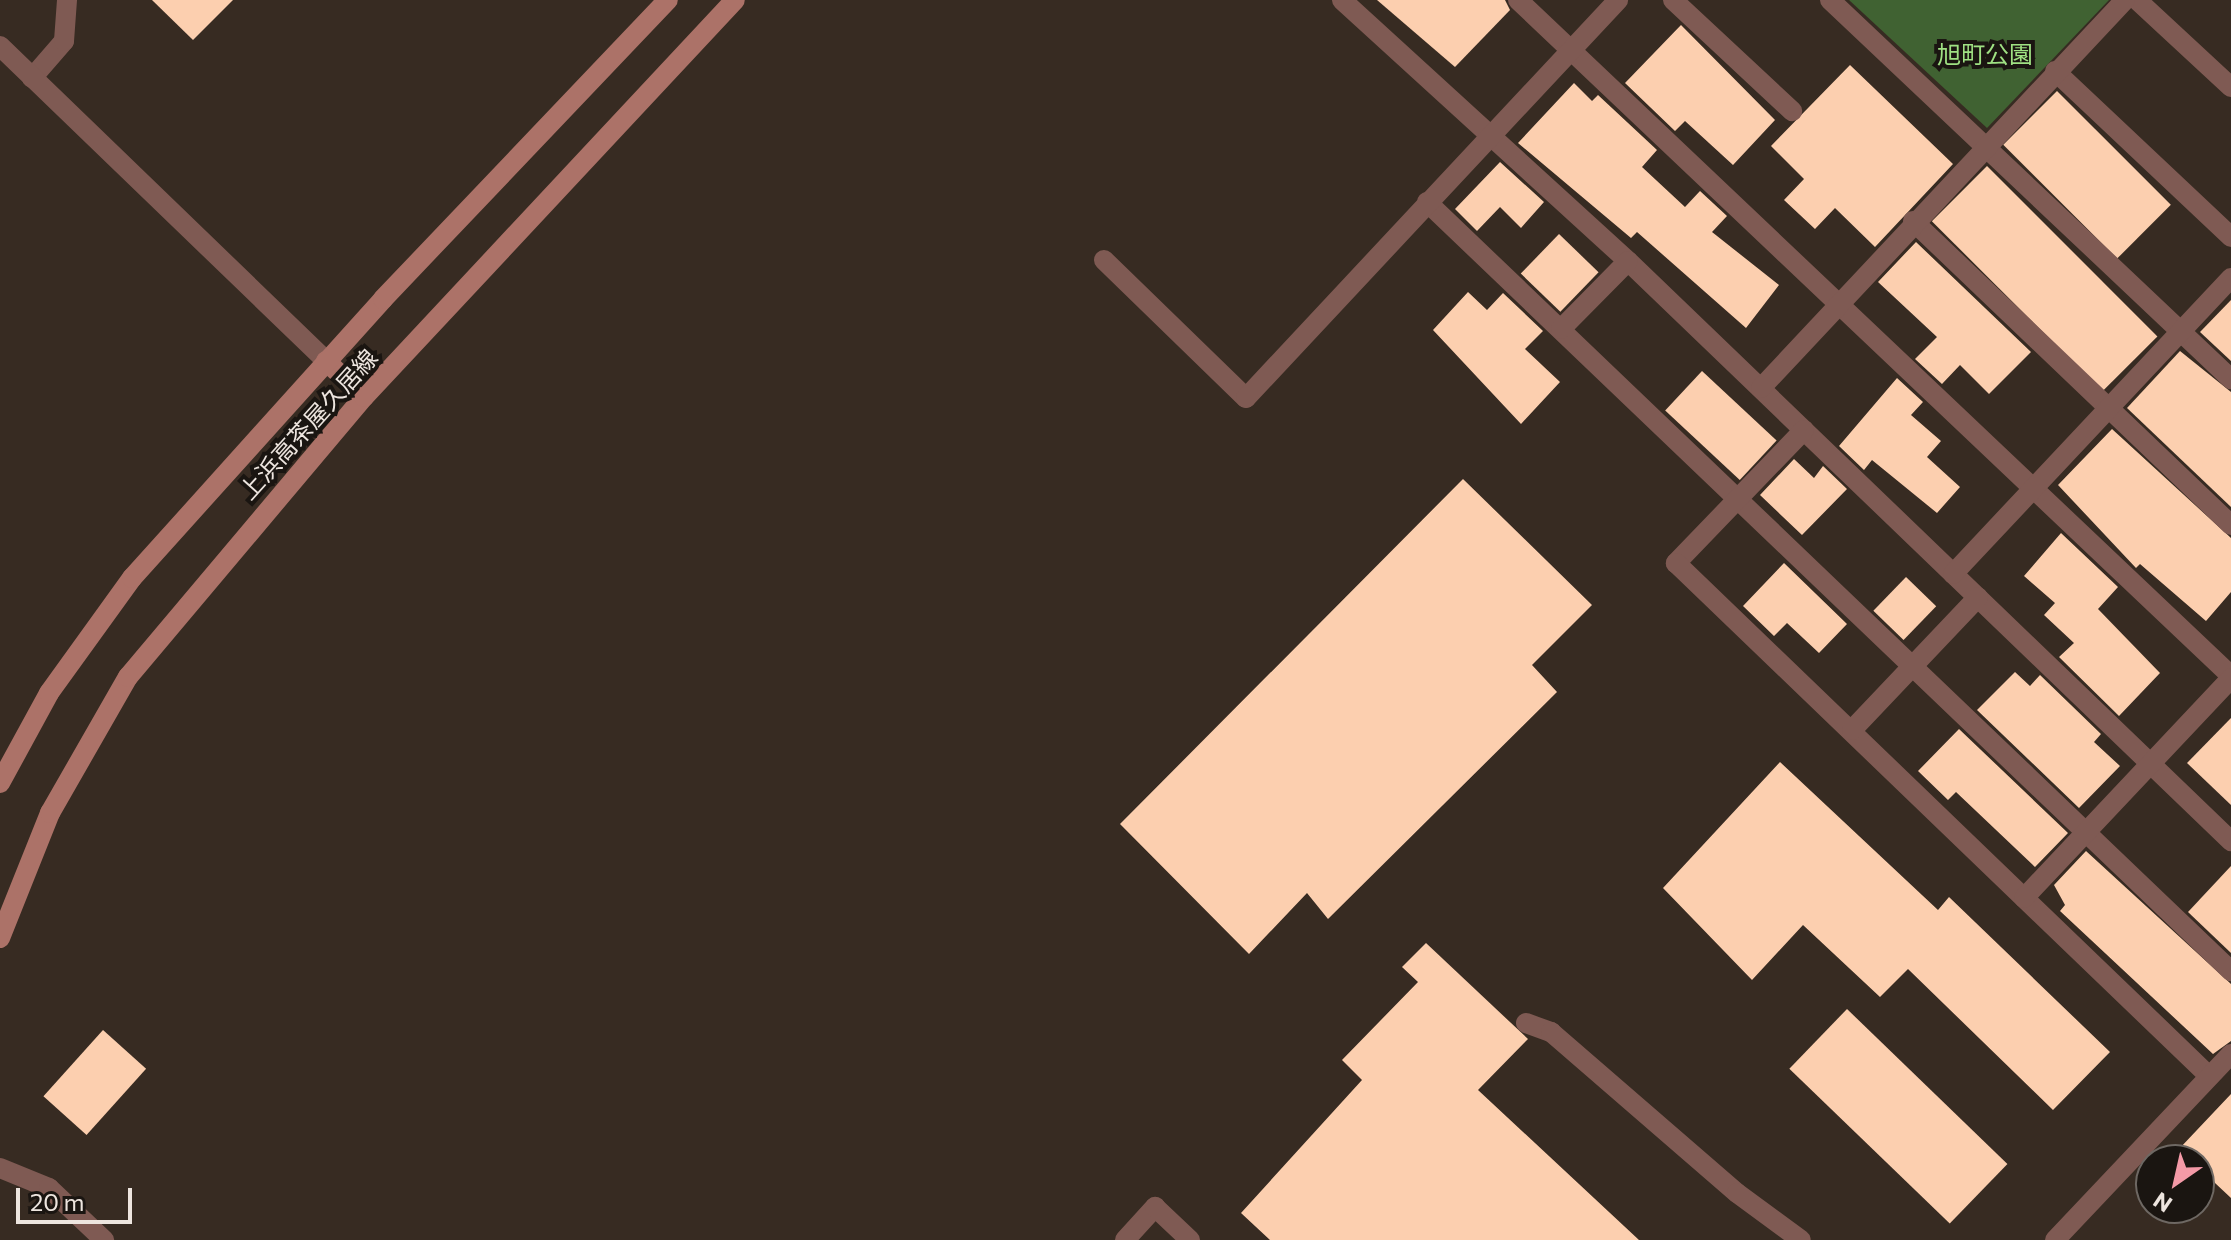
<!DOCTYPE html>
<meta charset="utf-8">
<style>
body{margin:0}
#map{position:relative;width:2231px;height:1240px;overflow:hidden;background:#372b22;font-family:Commissioner,"Noto Sans JP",sans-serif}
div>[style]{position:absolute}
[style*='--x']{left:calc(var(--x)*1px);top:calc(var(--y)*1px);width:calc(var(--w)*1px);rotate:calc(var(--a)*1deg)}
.green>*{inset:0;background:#406232}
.building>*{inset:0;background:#fccfaf;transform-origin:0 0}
.service>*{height:20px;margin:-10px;padding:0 10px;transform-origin:10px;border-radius:10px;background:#7f5a53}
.minor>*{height:20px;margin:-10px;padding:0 10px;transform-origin:10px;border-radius:10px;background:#7f5a53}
.tertiary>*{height:20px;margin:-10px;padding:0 10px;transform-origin:10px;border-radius:10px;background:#7f5a53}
.secondary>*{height:20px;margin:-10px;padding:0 10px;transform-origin:10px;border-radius:10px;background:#ac7268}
span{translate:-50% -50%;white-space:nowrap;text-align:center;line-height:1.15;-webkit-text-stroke:8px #1a1511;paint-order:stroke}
.park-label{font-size:24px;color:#9fe183}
.street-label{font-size:24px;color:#ede5df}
.north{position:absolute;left:2135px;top:1144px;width:80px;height:80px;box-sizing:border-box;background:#1a1511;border:2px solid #6e6863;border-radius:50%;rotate:214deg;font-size:22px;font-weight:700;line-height:32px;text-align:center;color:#ede5df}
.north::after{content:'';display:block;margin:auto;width:28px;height:36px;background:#f49aa7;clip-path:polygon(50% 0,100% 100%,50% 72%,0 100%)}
.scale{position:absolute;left:16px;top:1188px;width:116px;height:36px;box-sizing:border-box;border:4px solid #ede5df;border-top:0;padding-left:10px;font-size:24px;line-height:28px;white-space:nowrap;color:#ede5df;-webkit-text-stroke:6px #1a1511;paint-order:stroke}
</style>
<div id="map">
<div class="green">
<div style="clip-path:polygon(1849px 0,2109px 0,1987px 128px)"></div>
</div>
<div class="building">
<div style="clip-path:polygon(152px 0,233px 0,193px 40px)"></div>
<div style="clip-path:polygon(1377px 0,1505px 0,1510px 10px,1455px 67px)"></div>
<div style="clip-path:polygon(1681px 25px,1775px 120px,1733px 165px,1685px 121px,1675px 131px,1625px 83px)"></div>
<div style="clip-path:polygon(1850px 65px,1953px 164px,1875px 247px,1835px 208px,1815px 229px,1784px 200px,1804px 179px,1771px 146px)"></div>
<div style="clip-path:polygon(1574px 83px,1592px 101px,1598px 95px,1657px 150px,1642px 167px,1685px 207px,1700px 191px,1727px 216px,1712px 232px,1779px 285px,1746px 328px,1637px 232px,1631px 238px,1518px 143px)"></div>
<div style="left:2057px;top:91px;width:161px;height:76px;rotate:45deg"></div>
<div style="clip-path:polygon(1500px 162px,1544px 202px,1521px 228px,1500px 207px,1477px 231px,1455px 209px)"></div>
<div style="left:1987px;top:166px;width:241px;height:78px;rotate:45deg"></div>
<div style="left:1559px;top:234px;width:55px;height:55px;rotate:44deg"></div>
<div style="clip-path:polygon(1916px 242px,2031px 352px,1989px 394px,1960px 365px,1942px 384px,1915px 359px,1937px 337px,1878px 282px)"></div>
<div style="clip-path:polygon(1468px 292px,1487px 310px,1503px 293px,1543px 331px,1525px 349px,1560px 382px,1521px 424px,1433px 330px)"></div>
<div style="clip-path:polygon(2231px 300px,2231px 361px,2200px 332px)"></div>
<div style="clip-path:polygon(2180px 351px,2231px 392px,2231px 507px,2127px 408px)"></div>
<div style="left:1702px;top:371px;width:102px;height:54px;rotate:43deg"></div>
<div style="clip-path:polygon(1897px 378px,1923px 402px,1911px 415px,1941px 441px,1927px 457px,1960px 487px,1937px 513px,1872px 460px,1864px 470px,1839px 446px)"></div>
<div style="clip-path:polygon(2112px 429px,2231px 538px,2231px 592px,2206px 621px,2140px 564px,2136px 568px,2058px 485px)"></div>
<div style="clip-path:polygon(1794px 459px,1814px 478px,1823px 466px,1847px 489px,1802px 535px,1760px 495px)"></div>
<div style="clip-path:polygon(1463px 479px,1592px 605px,1532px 665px,1557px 692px,1328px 919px,1307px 893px,1249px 954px,1120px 824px)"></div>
<div style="clip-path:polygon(2061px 533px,2118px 587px,2098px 609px,2160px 673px,2119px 716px,2059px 657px,2074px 643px,2044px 615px,2055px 603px,2024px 576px)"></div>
<div style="clip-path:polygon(1784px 563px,1847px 624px,1819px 653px,1787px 623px,1774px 636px,1743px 606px)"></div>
<div style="left:1906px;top:577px;width:42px;height:47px;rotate:44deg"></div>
<div style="clip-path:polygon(2015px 672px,2030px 686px,2040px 675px,2101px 734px,2094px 742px,2120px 766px,2079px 808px,1977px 710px)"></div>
<div style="clip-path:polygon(2231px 718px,2231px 805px,2187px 763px)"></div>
<div style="clip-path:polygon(1959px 729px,2068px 833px,2035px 867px,1956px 792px,1948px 800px,1918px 771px)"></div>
<div style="clip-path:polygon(1780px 762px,1938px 910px,1949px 897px,2110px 1052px,2053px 1110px,1908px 969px,1880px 997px,1803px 925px,1752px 980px,1663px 888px)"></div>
<div style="clip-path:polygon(2086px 851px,2231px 984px,2231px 1041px,2213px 1054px,2060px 911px,2065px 905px,2054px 885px)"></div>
<div style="clip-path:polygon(2231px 866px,2231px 953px,2188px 912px)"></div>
<div style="clip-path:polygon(1426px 943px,1528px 1039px,1478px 1090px,1639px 1240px,1270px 1240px,1241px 1213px,1362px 1080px,1342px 1060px,1418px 982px,1402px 967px)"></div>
<div style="left:1847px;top:1009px;width:223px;height:83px;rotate:44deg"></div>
<div style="left:103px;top:1030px;width:58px;height:89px;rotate:42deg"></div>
<div style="clip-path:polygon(2231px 1094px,2231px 1198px,2199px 1168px,2199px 1160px,2179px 1149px)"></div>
</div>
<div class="service">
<div style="--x:1673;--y:0;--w:163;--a:43"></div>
<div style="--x:2055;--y:71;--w:242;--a:43.3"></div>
<div style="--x:32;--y:78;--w:49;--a:-49.1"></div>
<div style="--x:64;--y:41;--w:41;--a:-85.8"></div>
<div style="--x:1427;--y:202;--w:1113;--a:43.73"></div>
<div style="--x:1913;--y:221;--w:440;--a:43.7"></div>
</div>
<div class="minor">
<div style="--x:1342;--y:0;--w:387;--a:42.4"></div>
<div style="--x:1628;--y:261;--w:837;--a:43.89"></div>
<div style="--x:1518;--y:0;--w:983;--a:43.47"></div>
<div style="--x:1830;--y:0;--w:552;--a:43.38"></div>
<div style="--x:2137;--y:0;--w:128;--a:42.8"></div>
<div style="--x:0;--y:46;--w:453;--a:44"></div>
<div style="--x:1104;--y:260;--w:198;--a:44.2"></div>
<div style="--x:1246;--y:398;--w:545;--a:-46.93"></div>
<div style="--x:1561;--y:329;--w:95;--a:-45.4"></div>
<div style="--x:1761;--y:388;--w:532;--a:-46.83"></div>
<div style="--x:1804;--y:430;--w:185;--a:133.9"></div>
<div style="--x:1676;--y:563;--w:740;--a:43.9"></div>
<div style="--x:1953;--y:574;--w:406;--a:-46.8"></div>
<div style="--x:1852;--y:730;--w:183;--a:-46.5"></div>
<div style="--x:2024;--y:898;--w:302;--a:-46.7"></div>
<div style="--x:1526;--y:1023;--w:27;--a:20"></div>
<div style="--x:1551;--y:1032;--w:246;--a:40.9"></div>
<div style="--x:1737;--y:1193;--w:79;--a:36.3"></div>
<div style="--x:2055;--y:1240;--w:256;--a:-46.6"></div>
</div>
<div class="tertiary">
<div style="--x:0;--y:1168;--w:53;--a:22.2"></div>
<div style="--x:49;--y:1188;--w:76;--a:43.4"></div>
<div style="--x:1125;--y:1240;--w:45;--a:-47.7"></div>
<div style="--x:1155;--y:1207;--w:48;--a:43.3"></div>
</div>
<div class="secondary">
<div style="--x:326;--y:361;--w:52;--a:43.5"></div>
<div style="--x:0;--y:783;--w:102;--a:-61.4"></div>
<div style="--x:49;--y:693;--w:142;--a:-54.2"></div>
<div style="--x:132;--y:578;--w:375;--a:-48"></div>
<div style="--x:383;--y:299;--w:413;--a:-46.4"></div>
<div style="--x:0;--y:938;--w:135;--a:-68.2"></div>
<div style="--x:50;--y:813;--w:157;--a:-60.2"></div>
<div style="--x:128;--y:677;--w:366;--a:-49.9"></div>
<div style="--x:364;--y:397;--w:543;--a:-46.94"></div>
</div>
<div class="park-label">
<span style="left:1985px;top:54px">旭町公園</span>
</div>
<div class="street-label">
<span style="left:308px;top:424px;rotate:-48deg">上浜高茶屋久居線</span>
</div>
<div class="north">N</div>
<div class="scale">20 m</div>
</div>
